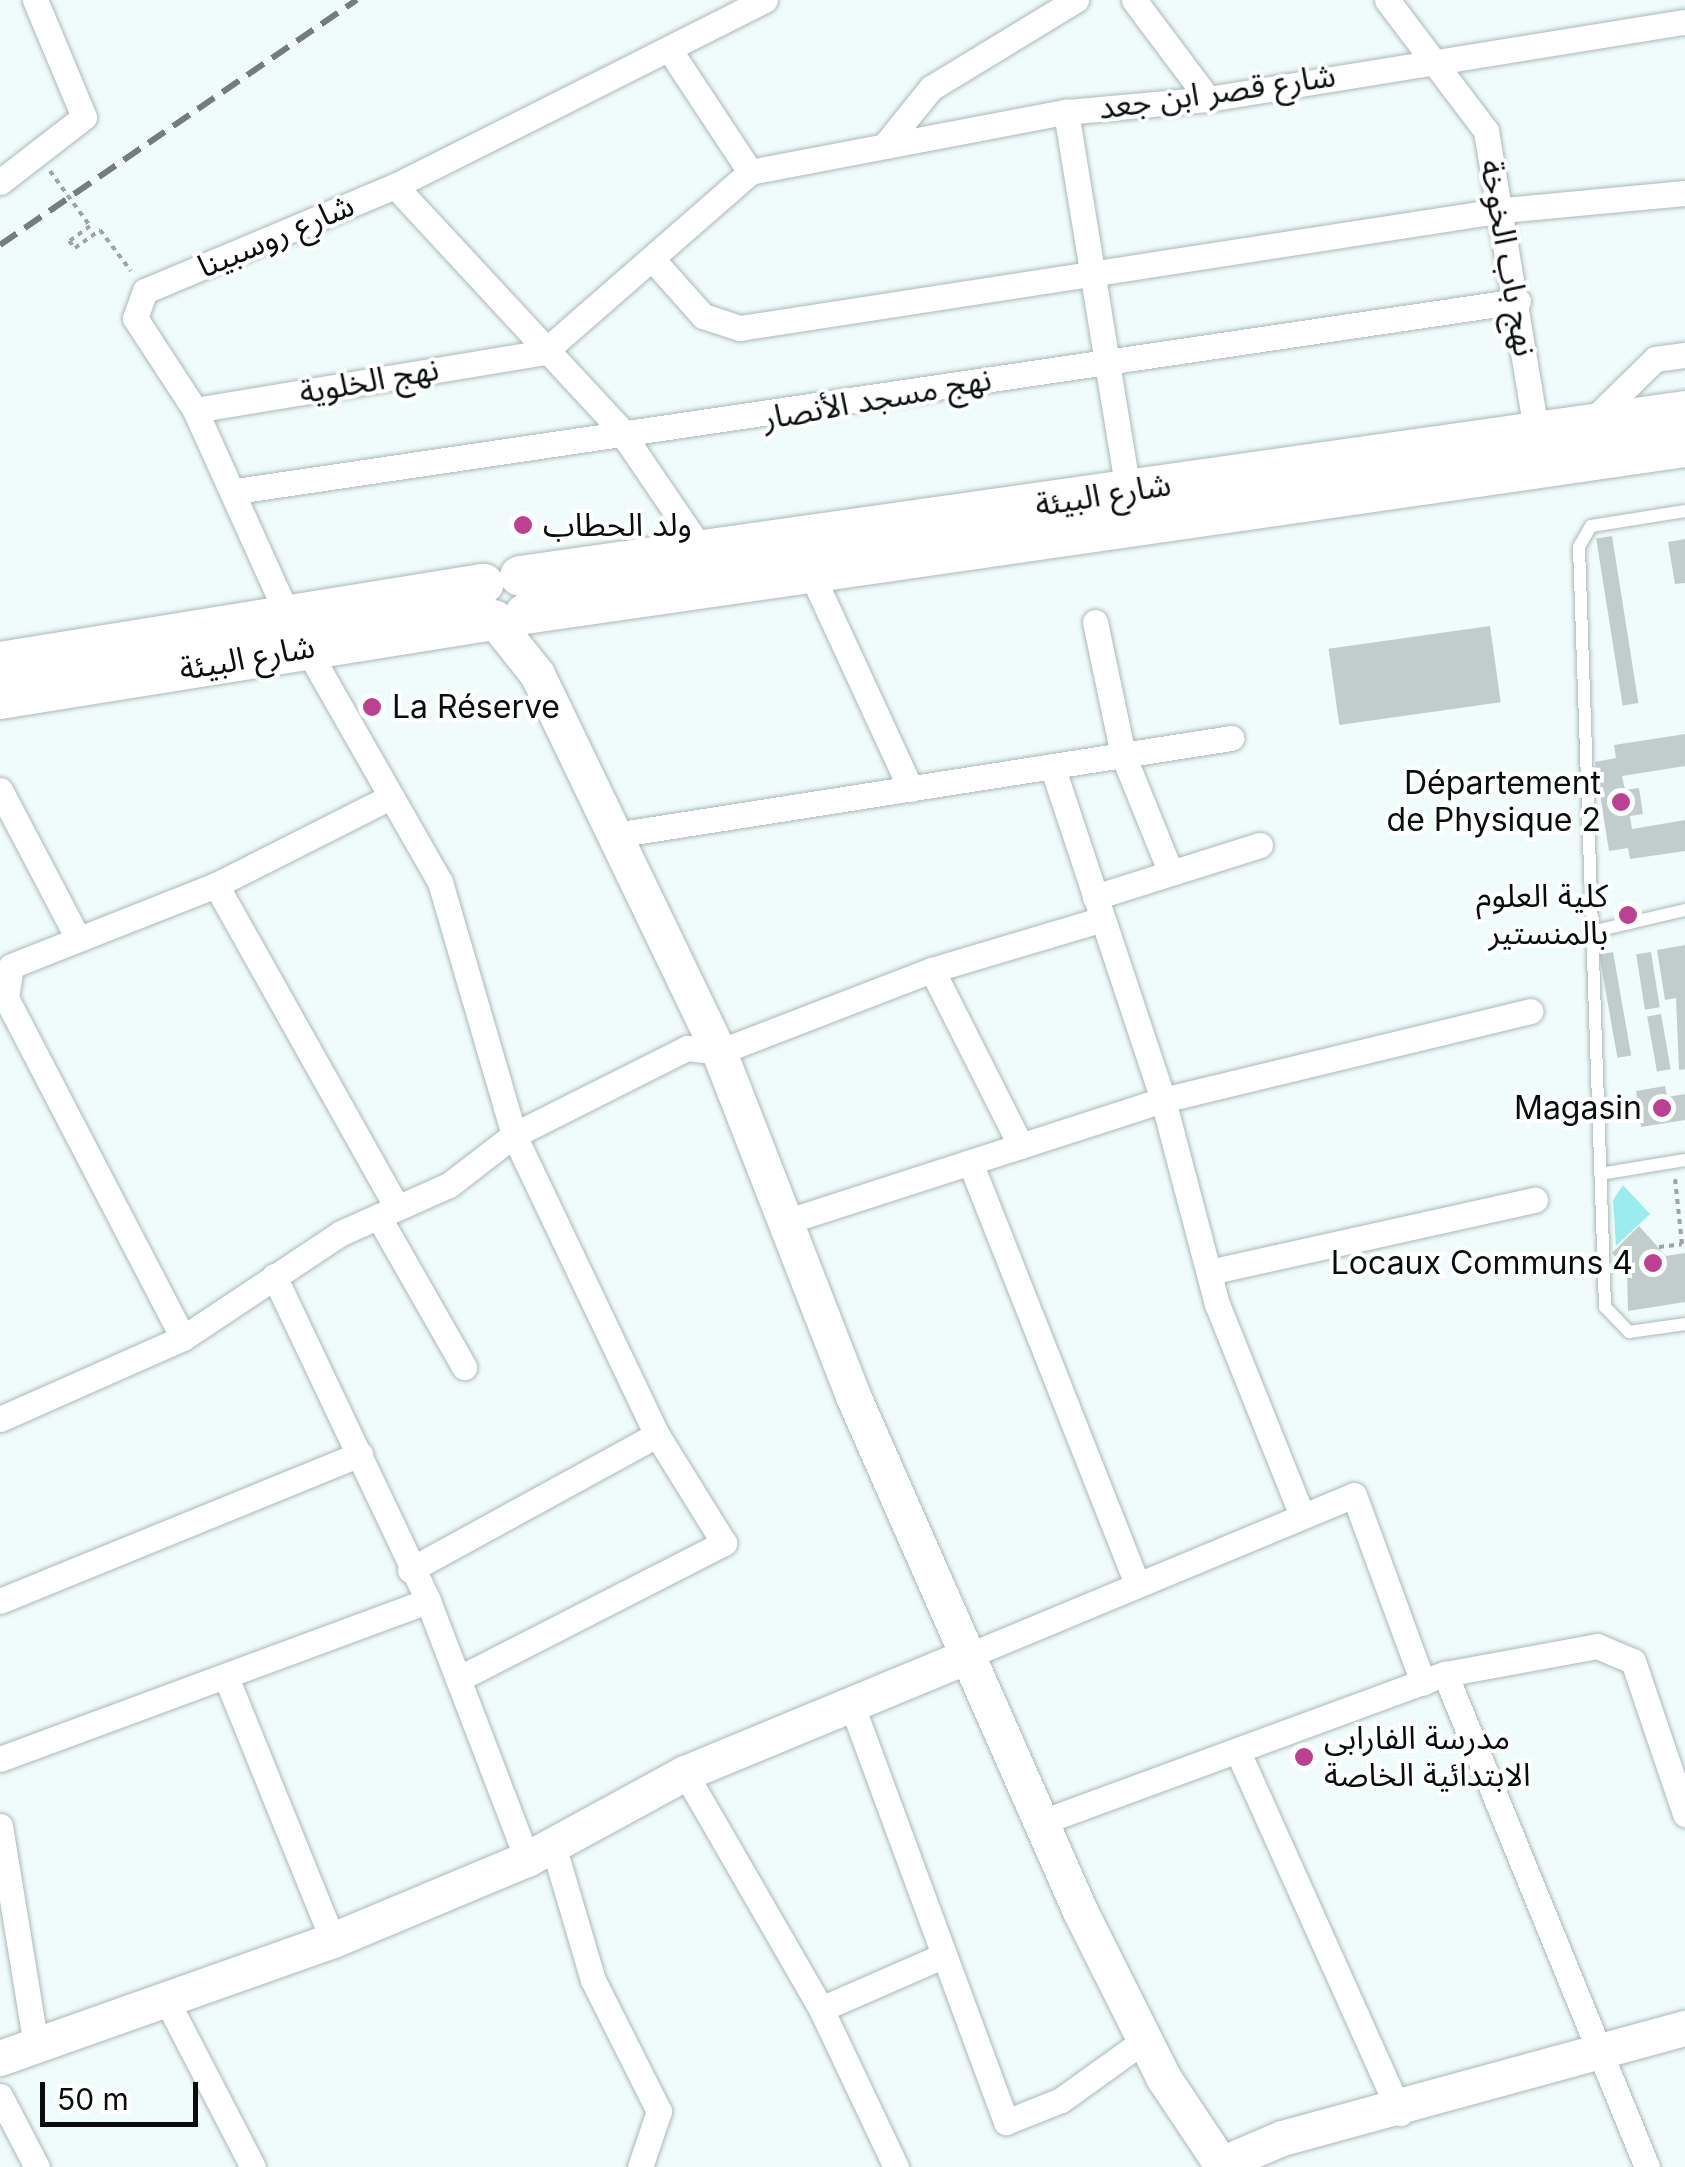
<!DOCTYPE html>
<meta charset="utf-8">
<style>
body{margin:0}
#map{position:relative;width:1685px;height:2167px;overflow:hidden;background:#f0fcfc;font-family:Inter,"Noto Sans Arabic",sans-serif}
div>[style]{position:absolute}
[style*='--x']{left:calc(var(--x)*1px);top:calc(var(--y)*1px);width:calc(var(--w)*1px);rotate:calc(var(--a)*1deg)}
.green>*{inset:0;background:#9aedec}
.building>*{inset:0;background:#c1cdcc;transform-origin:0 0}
.path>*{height:4px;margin-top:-2px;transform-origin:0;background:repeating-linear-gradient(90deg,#9ba5a4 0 5px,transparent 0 10px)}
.roads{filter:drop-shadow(0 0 2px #acb8b8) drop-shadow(0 0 2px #acb8b8)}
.lane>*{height:12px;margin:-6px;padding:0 6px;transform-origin:6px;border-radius:6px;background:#fff}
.street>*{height:25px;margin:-12.5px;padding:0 12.5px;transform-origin:12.5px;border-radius:12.5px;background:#fff}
.secondary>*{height:35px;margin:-17.5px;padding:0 17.5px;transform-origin:17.5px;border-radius:17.5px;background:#fff}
.primary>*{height:40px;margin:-20px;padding:0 20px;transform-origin:20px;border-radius:20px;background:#fff}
.rail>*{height:6px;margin-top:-3px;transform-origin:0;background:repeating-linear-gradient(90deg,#747c7c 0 20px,transparent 0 30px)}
.path-bridge>*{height:4px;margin-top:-2px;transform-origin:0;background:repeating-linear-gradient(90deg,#9ba5a4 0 5px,transparent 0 10px)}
.dots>*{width:28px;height:28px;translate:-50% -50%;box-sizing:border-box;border:5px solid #fff;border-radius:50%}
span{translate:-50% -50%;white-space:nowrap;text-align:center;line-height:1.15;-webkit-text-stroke:8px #fff;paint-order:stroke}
.street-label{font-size:32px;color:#090e0d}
.poi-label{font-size:32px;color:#090e0d}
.left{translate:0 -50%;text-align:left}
.right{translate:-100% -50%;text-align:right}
.scale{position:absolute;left:40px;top:2082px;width:158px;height:45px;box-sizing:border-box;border:5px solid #090e0d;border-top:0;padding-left:12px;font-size:30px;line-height:35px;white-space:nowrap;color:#090e0d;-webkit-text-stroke:8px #fff;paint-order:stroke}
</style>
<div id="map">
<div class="green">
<div style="clip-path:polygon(1623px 1185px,1650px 1214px,1616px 1246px,1613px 1200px)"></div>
</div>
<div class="building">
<div style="left:1612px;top:536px;width:169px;height:16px;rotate:81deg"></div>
<div style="clip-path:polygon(1685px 539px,1685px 583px,1675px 584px,1668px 542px)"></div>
<div style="left:1490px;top:626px;width:77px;height:163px;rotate:82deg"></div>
<div style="clip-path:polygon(1685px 734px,1685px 766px,1622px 776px,1625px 790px,1639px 788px,1643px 814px,1630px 816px,1632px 829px,1685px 820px,1685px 851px,1630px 859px,1628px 848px,1609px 851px,1595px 762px,1616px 758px,1614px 745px)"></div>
<div style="clip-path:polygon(1685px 945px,1685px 1069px,1679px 1070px,1676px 998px,1665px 1000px,1657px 950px)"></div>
<div style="left:1613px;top:952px;width:105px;height:14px;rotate:80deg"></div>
<div style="left:1651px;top:952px;width:56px;height:15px;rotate:81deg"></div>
<div style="left:1661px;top:1014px;width:56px;height:14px;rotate:80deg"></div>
<div style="clip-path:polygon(1665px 1086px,1667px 1097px,1685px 1094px,1685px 1120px,1641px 1127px,1636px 1091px)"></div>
<div style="clip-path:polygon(1639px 1226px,1666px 1256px,1685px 1253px,1685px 1302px,1628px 1311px,1627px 1270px,1612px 1253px)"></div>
</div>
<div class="path">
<div style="--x:90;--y:226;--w:26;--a:144"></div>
<div style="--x:69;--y:241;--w:9;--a:49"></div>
<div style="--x:75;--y:248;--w:31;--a:-36"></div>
<div style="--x:100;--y:230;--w:51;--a:52.9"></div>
<div style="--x:1659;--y:1247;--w:23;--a:-7"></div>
<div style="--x:1682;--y:1244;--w:66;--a:-96.1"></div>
</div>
<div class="roads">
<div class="lane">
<div style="--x:1685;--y:511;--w:95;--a:170.9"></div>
<div style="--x:1591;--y:526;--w:24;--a:120"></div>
<div style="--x:1579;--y:547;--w:760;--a:88.04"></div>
<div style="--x:1605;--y:1307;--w:35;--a:46"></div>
<div style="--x:1629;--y:1332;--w:57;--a:-8.1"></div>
<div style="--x:1591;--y:932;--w:97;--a:-13.2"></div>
<div style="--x:1600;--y:1174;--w:86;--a:-9.4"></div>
</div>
<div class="street">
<div style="--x:1134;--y:0;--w:124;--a:53.2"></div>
<div style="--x:1387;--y:0;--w:164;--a:52.9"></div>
<div style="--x:1486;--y:131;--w:303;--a:80.5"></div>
<div style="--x:671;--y:52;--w:144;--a:56.6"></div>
<div style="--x:1066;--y:112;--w:384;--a:80.7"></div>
<div style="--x:885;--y:145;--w:73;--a:-51.1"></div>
<div style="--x:931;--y:88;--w:170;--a:-31.3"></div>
<div style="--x:750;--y:172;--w:322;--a:-10.8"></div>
<div style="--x:1066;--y:112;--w:143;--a:-5.2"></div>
<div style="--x:1208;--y:99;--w:483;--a:-9.2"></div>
<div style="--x:0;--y:182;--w:106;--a:-37.7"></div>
<div style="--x:84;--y:117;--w:127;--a:-112.7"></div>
<div style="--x:395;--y:186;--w:328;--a:47.2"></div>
<div style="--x:618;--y:427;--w:151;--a:55.8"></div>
<div style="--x:654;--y:261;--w:74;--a:48.3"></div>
<div style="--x:703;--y:316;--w:39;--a:18"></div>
<div style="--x:740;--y:328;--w:773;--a:-8.78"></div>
<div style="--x:1504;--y:210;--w:182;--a:-5.4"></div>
<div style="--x:195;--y:410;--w:354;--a:-9.4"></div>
<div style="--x:544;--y:352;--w:274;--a:-41.1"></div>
<div style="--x:1591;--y:422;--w:90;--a:-44.5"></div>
<div style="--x:1655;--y:359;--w:30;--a:-8"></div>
<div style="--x:236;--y:491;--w:1296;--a:-8.43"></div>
<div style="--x:811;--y:573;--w:238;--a:65.2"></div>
<div style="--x:1095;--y:622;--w:136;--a:78.1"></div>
<div style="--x:1123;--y:755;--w:127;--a:67.9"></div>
<div style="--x:1052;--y:766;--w:352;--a:71.6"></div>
<div style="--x:1163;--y:1100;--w:211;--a:75.2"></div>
<div style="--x:1217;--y:1304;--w:227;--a:68.1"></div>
<div style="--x:0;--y:790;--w:164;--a:62.3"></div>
<div style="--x:615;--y:835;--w:624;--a:-8.95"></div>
<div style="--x:216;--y:885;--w:369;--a:60.7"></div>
<div style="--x:1095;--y:897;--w:173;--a:-17.5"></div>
<div style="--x:932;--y:970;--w:197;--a:63.2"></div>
<div style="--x:970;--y:1162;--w:454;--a:68.4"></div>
<div style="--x:378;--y:1216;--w:174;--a:60.3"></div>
<div style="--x:791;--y:1220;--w:391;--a:-17.9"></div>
<div style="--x:1163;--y:1100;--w:378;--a:-13.6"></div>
<div style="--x:1209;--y:1272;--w:334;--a:-12.5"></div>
<div style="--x:274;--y:1276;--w:360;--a:64.6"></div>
<div style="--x:428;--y:1601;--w:276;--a:69"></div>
<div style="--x:183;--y:1338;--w:383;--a:-117.5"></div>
<div style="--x:6;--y:998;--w:32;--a:-81"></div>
<div style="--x:11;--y:966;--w:220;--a:-21.6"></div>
<div style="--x:216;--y:885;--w:193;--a:-26.8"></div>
<div style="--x:0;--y:1419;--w:200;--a:-23.9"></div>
<div style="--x:183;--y:1338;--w:190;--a:-33.6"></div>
<div style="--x:341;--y:1233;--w:118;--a:-24"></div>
<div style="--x:449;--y:1185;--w:82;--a:-37.6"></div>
<div style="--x:514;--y:1135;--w:194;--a:-26.7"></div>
<div style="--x:687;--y:1048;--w:32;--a:7"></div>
<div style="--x:719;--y:1052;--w:228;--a:-21.1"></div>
<div style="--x:932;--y:970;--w:178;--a:-16.6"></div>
<div style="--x:410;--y:1570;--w:281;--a:-28.7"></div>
<div style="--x:657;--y:1435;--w:332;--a:-115.5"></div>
<div style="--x:514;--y:1135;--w:264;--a:-106.3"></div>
<div style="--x:440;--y:882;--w:309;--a:-119.7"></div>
<div style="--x:287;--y:614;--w:224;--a:-114.3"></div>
<div style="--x:195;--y:410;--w:110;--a:-123.1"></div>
<div style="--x:135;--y:318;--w:29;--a:-70"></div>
<div style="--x:145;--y:291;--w:271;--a:-22.8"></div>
<div style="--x:395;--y:186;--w:414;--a:-26.7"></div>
<div style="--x:0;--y:1601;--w:389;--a:-22.2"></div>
<div style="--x:965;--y:1657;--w:421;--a:-22.6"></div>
<div style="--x:1354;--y:1495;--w:200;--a:69.8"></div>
<div style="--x:1445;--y:1674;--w:533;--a:67.72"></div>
<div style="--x:458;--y:1679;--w:299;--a:-27.1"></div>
<div style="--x:724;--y:1543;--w:127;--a:-121.8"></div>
<div style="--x:228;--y:1682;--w:279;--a:67.9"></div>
<div style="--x:851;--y:1703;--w:447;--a:69.7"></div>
<div style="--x:1006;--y:2122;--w:59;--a:-21.8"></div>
<div style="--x:1061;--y:2100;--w:101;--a:-35.7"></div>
<div style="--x:1238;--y:1752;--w:396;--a:65.8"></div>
<div style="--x:0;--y:1759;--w:456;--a:-20.3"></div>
<div style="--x:685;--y:1773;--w:272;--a:60"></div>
<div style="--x:821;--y:2009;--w:175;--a:64.6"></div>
<div style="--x:1042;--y:1822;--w:429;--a:-20.2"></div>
<div style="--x:1445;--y:1674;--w:155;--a:-10.4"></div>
<div style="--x:1597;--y:1646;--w:39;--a:23"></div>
<div style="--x:1633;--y:1661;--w:162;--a:71.2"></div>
<div style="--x:0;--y:1826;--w:224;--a:80.7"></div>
<div style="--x:553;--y:1845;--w:141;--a:73.5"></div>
<div style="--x:593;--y:1980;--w:147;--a:63.3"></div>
<div style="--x:659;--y:2111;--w:59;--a:108.7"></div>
<div style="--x:169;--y:2005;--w:182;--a:62.6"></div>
<div style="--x:821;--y:2009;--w:130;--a:-23.6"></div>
<div style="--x:0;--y:2096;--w:80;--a:62.5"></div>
</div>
<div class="secondary">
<div style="--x:494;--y:620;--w:69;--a:51.5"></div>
<div style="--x:537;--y:674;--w:420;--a:64.3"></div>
<div style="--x:719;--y:1052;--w:369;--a:68.7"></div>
<div style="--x:853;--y:1396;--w:563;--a:66.21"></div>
<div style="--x:1080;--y:1911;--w:186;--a:63.4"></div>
<div style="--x:1163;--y:2077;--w:105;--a:56.3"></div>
<div style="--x:1221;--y:2164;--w:66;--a:-23.1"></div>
<div style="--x:1282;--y:2138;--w:418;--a:-15.3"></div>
<div style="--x:0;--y:2058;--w:353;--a:-19.5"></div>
<div style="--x:333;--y:1940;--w:210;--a:-22.7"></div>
<div style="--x:527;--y:1859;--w:180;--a:-28.6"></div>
<div style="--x:685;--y:1773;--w:303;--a:-22.5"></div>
</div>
<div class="primary">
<div style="--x:520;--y:576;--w:1177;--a:-8.06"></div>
<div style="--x:525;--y:614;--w:1172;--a:-8.19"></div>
<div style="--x:0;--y:662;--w:490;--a:-9.2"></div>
<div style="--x:0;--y:699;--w:500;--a:-9.09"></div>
</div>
</div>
<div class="rail">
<div style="--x:0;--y:245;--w:433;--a:-34.5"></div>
</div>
<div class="path-bridge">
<div style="--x:50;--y:171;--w:68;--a:54"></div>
</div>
<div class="dots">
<div style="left:523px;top:525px;background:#bd4191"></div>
<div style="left:372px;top:707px;background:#bd4191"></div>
<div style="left:1621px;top:802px;background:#bd4191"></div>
<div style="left:1628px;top:915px;background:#bd4191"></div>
<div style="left:1662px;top:1108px;background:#bd4191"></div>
<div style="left:1653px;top:1263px;background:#bd4191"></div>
<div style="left:1304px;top:1757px;background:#bd4191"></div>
</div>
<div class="street-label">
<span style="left:1217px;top:92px;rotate:-8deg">شارع قصر ابن جعد</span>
<span style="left:276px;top:236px;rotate:-23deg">شارع روسبينا</span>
<span style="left:1508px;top:258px;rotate:80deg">نهج باب الخوخة</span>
<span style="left:369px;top:381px;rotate:-10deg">نهج الخلوية</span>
<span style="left:877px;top:399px;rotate:-10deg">نهج مسجد الأنصار</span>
<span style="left:1103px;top:495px;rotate:-9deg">شارع البيئة</span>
<span style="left:247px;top:658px;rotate:-10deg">شارع البيئة</span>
</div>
<div class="poi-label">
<span class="left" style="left:543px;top:525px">ولد الحطاب</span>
<span class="left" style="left:392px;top:707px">La Réserve</span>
<span class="right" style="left:1601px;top:802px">Département<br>de Physique 2</span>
<span class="right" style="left:1608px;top:915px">كلية العلوم<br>بالمنستير</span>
<span class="right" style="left:1642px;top:1108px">Magasin</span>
<span class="right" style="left:1633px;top:1263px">Locaux Communs 4</span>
<span class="left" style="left:1324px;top:1757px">مدرسة الفارابي<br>الابتدائية الخاصة</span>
</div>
<div class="scale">50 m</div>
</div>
